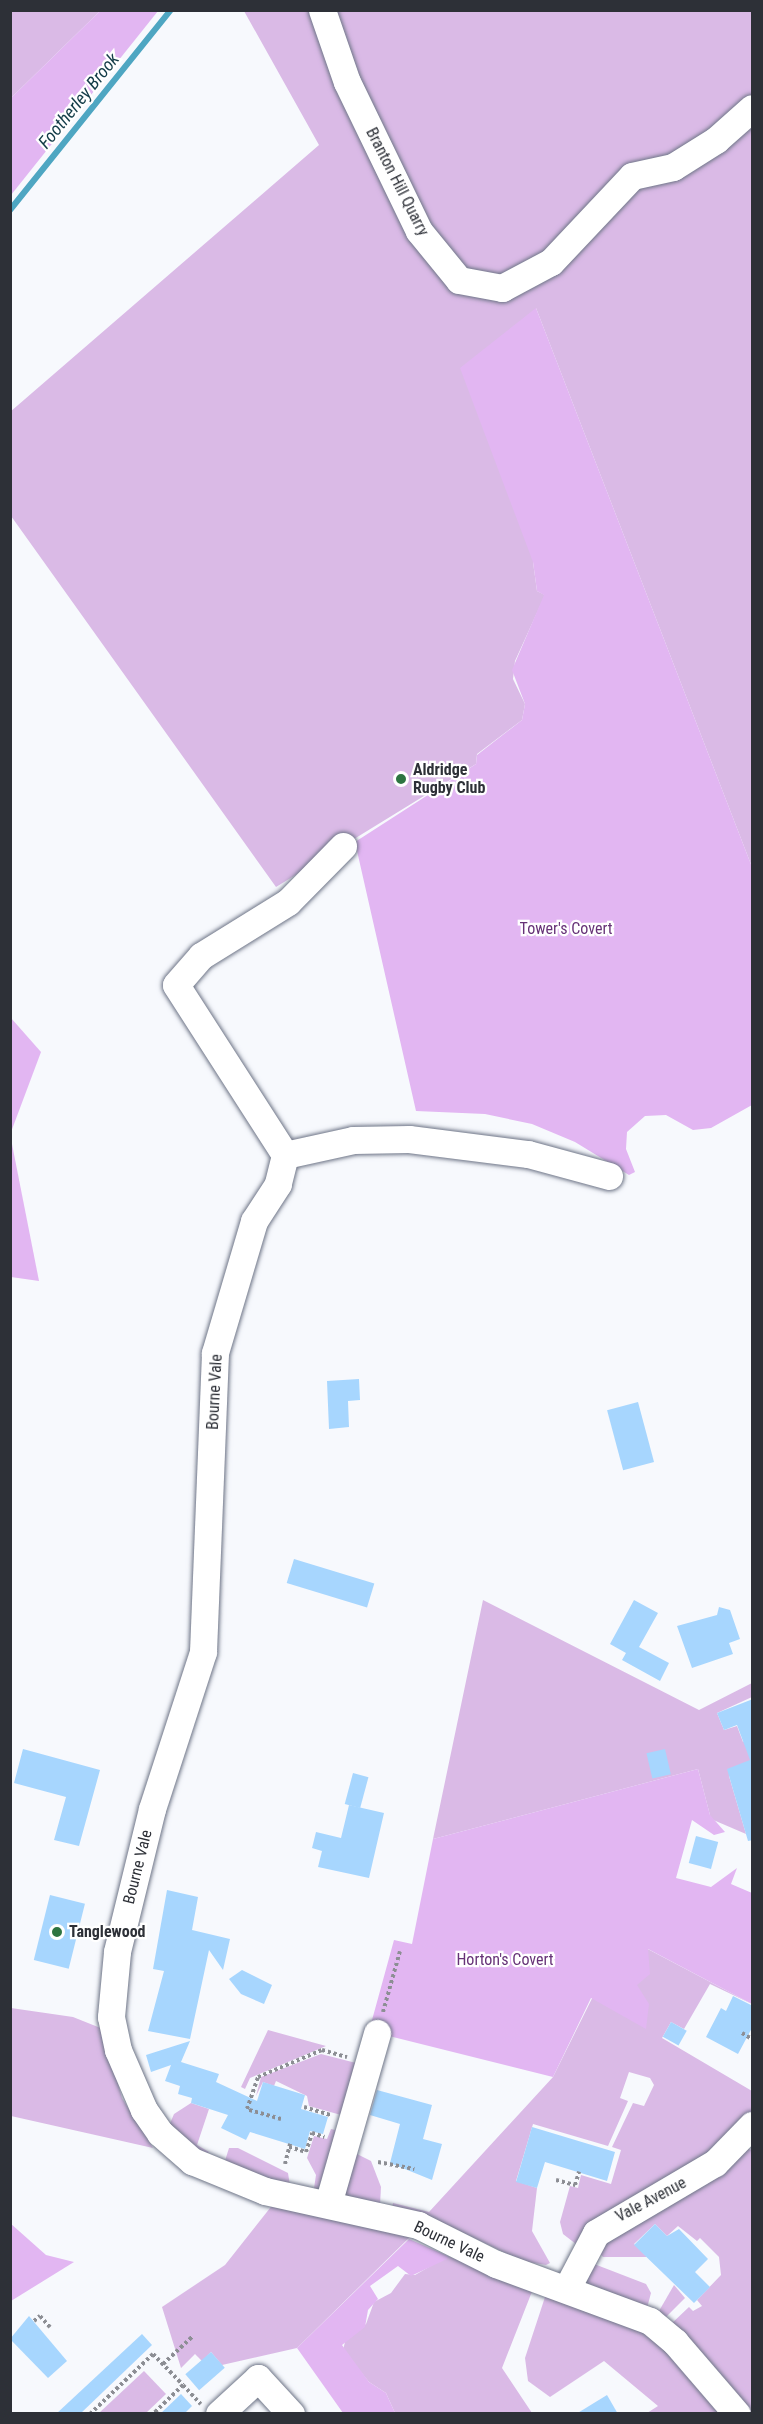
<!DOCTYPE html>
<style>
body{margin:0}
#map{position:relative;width:763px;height:2424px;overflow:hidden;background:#f7f9fd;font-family:"Roboto Condensed",sans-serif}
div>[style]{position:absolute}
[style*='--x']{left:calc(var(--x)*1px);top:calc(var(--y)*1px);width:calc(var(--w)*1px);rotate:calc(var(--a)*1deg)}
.green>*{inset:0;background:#dabae6}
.forest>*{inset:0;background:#e2b6f2}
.stream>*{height:6px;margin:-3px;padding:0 3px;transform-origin:3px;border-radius:3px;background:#4ea6c2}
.building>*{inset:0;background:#a7d6fe;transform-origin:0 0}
.path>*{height:4px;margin-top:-2px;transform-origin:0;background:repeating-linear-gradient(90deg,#8c8e94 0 3px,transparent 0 6px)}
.roads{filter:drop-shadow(0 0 2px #6e7587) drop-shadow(0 0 2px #6e7587)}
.minor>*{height:27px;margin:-13.5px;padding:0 13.5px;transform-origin:13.5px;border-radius:13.5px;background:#fff}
.dots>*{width:16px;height:16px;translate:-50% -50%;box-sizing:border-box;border:3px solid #fff;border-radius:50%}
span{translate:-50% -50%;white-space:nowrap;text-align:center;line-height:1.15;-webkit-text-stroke:4.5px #fff;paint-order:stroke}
.street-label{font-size:16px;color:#2d3037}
.poi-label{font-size:16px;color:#2d3037;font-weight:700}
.left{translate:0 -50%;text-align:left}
.park-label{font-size:16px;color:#663277}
.water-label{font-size:18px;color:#133c48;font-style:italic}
.frame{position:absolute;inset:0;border:12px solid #2d3037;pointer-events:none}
</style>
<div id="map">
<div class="green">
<div style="clip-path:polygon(11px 11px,100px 11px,11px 98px)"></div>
<div style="clip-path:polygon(244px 11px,752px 11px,752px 867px,536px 308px,533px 562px,537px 591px,545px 595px,515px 661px,513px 679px,525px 704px,522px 720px,477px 754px,476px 764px,276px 887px,11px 516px,10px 412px,319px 145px)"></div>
<div style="clip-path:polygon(483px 1600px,699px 1710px,752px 1683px,752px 1697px,717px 1713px,724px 1730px,737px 1726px,743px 1742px,752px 1739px,752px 1767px,729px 1776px,746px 1834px,711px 1819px,698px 1769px,433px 1839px)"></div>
<div style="clip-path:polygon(623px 1936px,752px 2004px,710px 1984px,684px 2029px,671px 2022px,662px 2038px,752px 2091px,752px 2116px,746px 2126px,576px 2244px,563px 2234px,560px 2222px,570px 2186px,578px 2188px,581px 2175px,611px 2184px,621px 2150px,612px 2147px,633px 2103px,644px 2106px,654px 2085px,650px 2078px,629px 2072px,620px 2098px,628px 2101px,608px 2146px,533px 2124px,516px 2181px,537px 2188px,532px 2231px,550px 2263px,546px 2265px,522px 2261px,426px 2215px,392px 2208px,393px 2203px,429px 2212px,553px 2077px)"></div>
<div style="clip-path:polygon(11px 2008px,73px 2017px,103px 2029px,122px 2098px,153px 2148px,11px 2116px)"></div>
<div style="clip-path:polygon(268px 2030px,326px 2046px,250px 2078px,245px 2089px,241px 2087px)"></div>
<div style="clip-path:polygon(321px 2054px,356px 2063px,341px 2115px,309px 2106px,307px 2096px,276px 2081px,274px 2086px,263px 2082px,256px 2096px,261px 2077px)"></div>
<div style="clip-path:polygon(191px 2103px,209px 2109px,197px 2145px,209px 2152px,201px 2160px,166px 2133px,174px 2114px)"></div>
<div style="clip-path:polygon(331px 2129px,339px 2131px,320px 2196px,313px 2195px,316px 2175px,307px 2158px,314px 2136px,327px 2139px)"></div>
<div style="clip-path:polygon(229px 2148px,238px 2148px,288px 2173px,290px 2186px,224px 2164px)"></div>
<div style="clip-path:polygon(744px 2148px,752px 2150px,752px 2413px,747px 2413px,670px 2325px,689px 2307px,693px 2311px,702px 2306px,697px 2300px,721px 2275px,719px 2257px,700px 2238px,697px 2241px,678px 2226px,667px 2236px,655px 2224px,634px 2244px,647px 2257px,603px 2257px,592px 2245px)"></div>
<div style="clip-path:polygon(351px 2151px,371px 2161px,381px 2187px,380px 2205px,342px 2197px)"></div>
<div style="clip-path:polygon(274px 2203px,412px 2235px,297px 2348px,222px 2365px,211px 2352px,202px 2361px,195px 2354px,181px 2368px,162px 2307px,225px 2265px)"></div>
<div style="clip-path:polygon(448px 2256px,533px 2289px,502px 2368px,532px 2413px,395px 2413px,386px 2393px,369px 2382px,343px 2350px,346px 2338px,366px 2324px,374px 2302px,391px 2293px,405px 2274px,415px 2275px)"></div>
<div style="clip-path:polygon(589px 2262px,646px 2284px,651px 2293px,647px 2308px,584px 2282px)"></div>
<div style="clip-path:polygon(674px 2285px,685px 2298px,666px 2317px,659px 2311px)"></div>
<div style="clip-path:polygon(546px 2294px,648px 2330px,725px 2413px,647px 2413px,658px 2406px,604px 2361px,550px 2397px,528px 2381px,525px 2358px)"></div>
<div style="clip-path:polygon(144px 2371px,166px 2394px,146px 2413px,99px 2413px)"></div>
</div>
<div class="forest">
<div style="clip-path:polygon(100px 11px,158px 11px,11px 195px,11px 98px)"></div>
<div style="clip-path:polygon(536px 308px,752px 867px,752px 1105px,711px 1128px,693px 1130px,666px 1115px,645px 1116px,627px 1132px,626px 1149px,635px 1172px,629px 1175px,575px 1142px,532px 1124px,485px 1114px,416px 1111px,355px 842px,476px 764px,477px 755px,522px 720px,525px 704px,512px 670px,544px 595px,537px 591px,533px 562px,460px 368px)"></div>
<div style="clip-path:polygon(11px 1018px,41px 1052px,11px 1132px)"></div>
<div style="clip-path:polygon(11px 1139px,39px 1281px,11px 1277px)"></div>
<div style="clip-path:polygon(698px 1769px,710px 1815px,725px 1832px,714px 1835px,692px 1820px,676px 1878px,711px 1887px,737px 1868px,731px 1884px,752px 1893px,752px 2004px,648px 1949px,650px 1974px,637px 1985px,649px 2004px,646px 2029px,591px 1998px,553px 2077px,369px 2031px,394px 1940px,412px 1944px,433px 1839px)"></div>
<div style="clip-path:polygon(10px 2223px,46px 2255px,74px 2262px,11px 2301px)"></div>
<div style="clip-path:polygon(409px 2239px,448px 2256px,447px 2259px,411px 2276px,398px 2266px,370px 2286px,378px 2299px,368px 2310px,365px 2327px,342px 2345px,369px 2382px,386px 2393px,395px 2413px,343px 2413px,297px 2348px)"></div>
</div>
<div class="stream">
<div style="--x:10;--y:210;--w:257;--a:-51.2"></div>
</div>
<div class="building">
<div style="clip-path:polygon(359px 1379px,360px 1400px,348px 1401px,349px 1427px,329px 1429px,327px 1381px)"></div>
<div style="left:638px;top:1402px;width:62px;height:32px;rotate:75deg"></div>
<div style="left:294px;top:1559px;width:84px;height:25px;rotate:17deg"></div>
<div style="clip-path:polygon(634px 1600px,658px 1613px,639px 1647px,669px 1663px,660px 1681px,622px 1660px,626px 1653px,610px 1644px)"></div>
<div style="clip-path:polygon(719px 1607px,730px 1610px,740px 1639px,729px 1643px,733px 1654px,692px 1668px,677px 1626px,717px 1615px)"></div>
<div style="clip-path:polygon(753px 1699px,753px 1840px,748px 1841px,727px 1769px,750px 1760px,737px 1725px,724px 1730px,717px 1713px)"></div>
<div style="clip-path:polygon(23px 1749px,100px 1770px,79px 1846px,54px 1840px,66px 1797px,14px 1783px)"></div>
<div style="left:665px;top:1749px;width:26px;height:19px;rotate:77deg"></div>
<div style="left:353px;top:1773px;width:16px;height:32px;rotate:15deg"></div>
<div style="clip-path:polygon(349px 1805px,384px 1813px,369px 1878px,318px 1867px,322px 1851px,312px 1848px,316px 1832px,341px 1838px)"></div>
<div style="left:696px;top:1836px;width:23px;height:28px;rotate:15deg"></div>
<div style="clip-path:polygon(167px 1890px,198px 1897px,192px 1930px,230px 1939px,223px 1970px,209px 1950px,190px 2039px,148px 2031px,164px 1971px,153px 1969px)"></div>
<div style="left:50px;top:1895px;width:36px;height:67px;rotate:14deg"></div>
<div style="clip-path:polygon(242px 1970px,272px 1985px,264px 2004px,241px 1994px,229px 1979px)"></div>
<div style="clip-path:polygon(733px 1996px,753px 2006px,753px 2026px,738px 2054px,706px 2037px,721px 2008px,726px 2011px)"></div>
<div style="left:671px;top:2022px;width:18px;height:17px;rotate:29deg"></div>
<div style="clip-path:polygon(190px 2041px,181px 2062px,219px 2074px,216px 2082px,257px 2101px,263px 2082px,305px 2095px,301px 2109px,328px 2117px,323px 2134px,310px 2131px,305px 2149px,250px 2132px,246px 2140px,221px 2128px,228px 2115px,191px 2103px,192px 2098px,178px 2094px,180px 2086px,165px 2081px,171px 2065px,151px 2072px,146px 2055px)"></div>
<div style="clip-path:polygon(377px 2090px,432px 2105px,423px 2139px,442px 2144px,432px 2180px,390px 2163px,400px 2124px,370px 2115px)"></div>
<div style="clip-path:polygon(532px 2127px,615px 2152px,607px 2181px,545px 2162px,537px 2188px,516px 2182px)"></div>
<div style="clip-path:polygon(655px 2224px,667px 2236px,679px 2229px,708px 2259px,695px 2272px,710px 2287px,694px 2303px,634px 2245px)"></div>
<div style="clip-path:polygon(29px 2316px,67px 2361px,48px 2378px,10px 2339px)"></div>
<div style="clip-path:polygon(142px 2334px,152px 2345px,80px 2414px,56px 2414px)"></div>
<div style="left:211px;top:2352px;width:21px;height:34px;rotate:49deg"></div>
<div style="clip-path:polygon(181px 2394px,192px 2406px,184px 2414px,160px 2414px)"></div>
<div style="clip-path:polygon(607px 2395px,618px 2414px,576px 2414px)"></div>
</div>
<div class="path">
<div style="--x:383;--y:2012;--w:63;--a:-74.4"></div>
<div style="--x:742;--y:2033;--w:12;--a:31"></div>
<div style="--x:304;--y:2107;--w:28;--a:17"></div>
<div style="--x:281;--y:2119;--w:35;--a:-164"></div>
<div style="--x:247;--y:2109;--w:34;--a:-71"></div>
<div style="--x:258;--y:2077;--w:69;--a:-22.9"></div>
<div style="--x:322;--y:2050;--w:26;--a:16"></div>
<div style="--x:289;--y:2147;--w:18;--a:16"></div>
<div style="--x:306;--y:2152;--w:20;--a:-72"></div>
<div style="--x:312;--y:2133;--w:13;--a:18"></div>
<div style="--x:378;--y:2162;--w:37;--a:11"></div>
<div style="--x:285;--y:2164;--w:21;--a:-76"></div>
<div style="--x:556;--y:2180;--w:20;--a:15"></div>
<div style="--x:575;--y:2185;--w:14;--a:-73"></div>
<div style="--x:34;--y:2321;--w:8;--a:-40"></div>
<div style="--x:40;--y:2316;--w:15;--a:48"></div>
<div style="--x:163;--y:2364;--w:41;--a:-43"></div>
<div style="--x:183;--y:2385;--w:26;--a:47"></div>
<div style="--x:90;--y:2414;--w:87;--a:-43.6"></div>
<div style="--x:153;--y:2354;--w:43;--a:45.9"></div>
<div style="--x:183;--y:2385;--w:42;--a:136"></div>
</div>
<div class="roads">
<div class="minor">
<div style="--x:322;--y:10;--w:76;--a:70.9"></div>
<div style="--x:347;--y:82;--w:165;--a:64.2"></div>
<div style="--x:419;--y:231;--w:63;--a:50.8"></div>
<div style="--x:459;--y:280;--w:44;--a:10.5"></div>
<div style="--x:502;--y:288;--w:55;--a:-28"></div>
<div style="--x:551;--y:262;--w:118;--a:-46.7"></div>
<div style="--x:632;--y:176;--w:42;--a:-12.4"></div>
<div style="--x:673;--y:167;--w:51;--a:-32.1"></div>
<div style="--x:716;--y:140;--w:48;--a:-41.6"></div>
<div style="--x:343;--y:846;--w:78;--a:134.5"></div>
<div style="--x:288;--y:902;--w:102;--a:148.2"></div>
<div style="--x:201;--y:956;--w:38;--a:131"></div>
<div style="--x:176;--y:985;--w:202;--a:57.3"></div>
<div style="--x:285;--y:1155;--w:30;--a:104"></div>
<div style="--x:278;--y:1184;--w:44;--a:123"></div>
<div style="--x:254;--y:1221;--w:138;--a:106.5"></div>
<div style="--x:215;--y:1353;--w:299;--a:92.3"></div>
<div style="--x:203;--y:1652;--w:165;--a:108"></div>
<div style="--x:152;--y:1809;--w:147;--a:103.8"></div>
<div style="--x:117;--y:1952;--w:65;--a:95.3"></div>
<div style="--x:111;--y:2017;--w:34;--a:78"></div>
<div style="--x:118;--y:2050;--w:65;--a:66.6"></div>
<div style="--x:144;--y:2110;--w:28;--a:55"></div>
<div style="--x:160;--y:2133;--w:43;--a:41.2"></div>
<div style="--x:192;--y:2161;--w:79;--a:22.3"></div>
<div style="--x:265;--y:2191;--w:157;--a:12.5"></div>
<div style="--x:418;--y:2225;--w:87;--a:26.6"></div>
<div style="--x:496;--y:2264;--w:164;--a:20.3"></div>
<div style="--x:650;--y:2321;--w:33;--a:40"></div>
<div style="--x:675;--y:2342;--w:95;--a:49.3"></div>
<div style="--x:285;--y:1155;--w:70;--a:-12.4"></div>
<div style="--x:353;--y:1140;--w:56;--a:-1"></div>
<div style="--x:409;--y:1139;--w:120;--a:7.2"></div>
<div style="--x:528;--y:1154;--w:84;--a:15.2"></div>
<div style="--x:328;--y:2204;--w:178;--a:-74"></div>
<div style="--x:567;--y:2288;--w:62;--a:-62.2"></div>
<div style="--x:596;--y:2233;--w:138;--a:-30.5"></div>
<div style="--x:715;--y:2163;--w:53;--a:-45.8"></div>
<div style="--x:219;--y:2414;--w:53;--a:-42.7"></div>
<div style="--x:258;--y:2378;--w:49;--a:47.5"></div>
</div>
</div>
<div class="dots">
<div style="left:401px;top:779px;background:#2d7441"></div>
<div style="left:57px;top:1932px;background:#2d7441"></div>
</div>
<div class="street-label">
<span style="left:397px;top:182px;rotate:63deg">Branton Hill Quarry</span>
<span style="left:215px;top:1392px;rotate:-87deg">Bourne Vale</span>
<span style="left:138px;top:1867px;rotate:-76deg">Bourne Vale</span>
<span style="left:651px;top:2200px;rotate:-28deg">Vale Avenue</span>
<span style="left:449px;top:2242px;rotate:25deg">Bourne Vale</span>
</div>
<div class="poi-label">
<span class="left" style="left:413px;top:779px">Aldridge<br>Rugby Club</span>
<span class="left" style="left:69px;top:1932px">Tanglewood</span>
</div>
<div class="park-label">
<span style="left:566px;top:929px">Tower's Covert</span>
<span style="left:505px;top:1960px">Horton's Covert</span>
</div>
<div class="water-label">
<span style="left:79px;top:101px;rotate:-51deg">Footherley Brook</span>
</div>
<div class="frame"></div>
</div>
